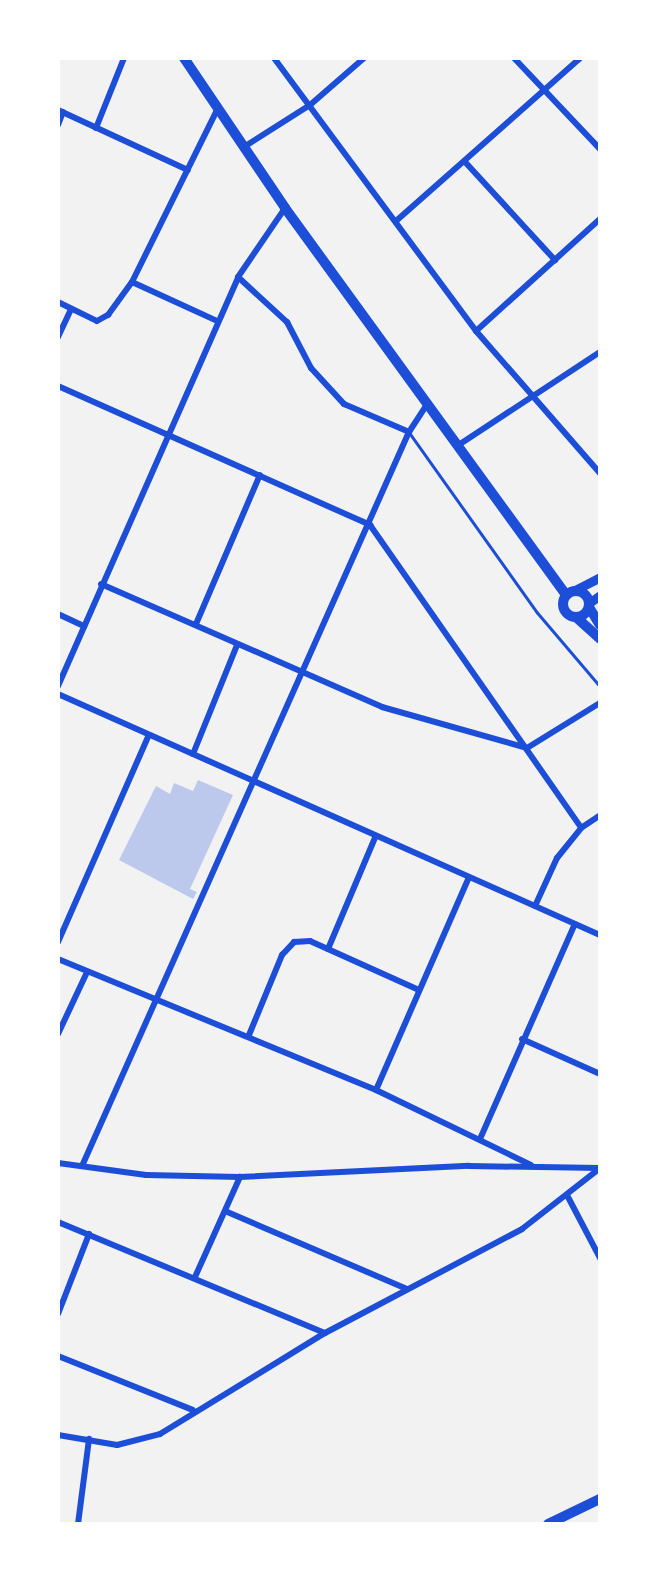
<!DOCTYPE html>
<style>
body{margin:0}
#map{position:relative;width:658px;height:1582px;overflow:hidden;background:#f2f2f2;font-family:"Space Grotesk",sans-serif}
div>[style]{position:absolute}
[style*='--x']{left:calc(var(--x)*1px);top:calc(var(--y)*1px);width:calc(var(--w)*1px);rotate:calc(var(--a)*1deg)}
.building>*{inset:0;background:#bdc9ec}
.service>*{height:2.5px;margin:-1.25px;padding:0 1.25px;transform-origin:1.25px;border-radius:1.25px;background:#1d4ed8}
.minor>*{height:6px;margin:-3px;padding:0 3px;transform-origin:3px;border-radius:3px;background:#1d4ed8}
.secondary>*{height:9px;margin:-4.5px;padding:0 4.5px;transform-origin:4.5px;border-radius:4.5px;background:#1d4ed8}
.primary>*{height:10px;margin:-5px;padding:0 5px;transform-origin:5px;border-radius:5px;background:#1d4ed8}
.primary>.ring{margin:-5px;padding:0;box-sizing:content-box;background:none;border:10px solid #1d4ed8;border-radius:50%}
span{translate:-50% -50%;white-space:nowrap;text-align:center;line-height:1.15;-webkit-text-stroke:6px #fff;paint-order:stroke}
.frame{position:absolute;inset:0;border:60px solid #fff;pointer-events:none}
</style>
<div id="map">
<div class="building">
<div style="clip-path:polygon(198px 780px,233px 795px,190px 889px,197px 892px,193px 899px,119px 860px,156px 786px,170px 794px,174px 783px,193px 791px)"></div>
</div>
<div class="service">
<div style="--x:409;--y:432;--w:221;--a:54.6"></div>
<div style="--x:537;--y:612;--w:97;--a:49.6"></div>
</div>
<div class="minor">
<div style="--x:274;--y:58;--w:340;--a:53.5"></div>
<div style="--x:476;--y:331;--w:189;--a:48.9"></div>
<div style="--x:514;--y:58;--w:125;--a:46.6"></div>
<div style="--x:58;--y:110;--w:143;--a:24.8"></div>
<div style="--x:58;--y:125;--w:14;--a:-69"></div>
<div style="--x:96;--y:128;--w:75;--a:-68.2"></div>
<div style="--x:247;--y:145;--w:75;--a:-32.4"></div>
<div style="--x:310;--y:105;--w:72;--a:-41"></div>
<div style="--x:466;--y:163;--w:132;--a:47.5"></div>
<div style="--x:396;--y:221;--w:246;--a:-41.5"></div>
<div style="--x:238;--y:277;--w:67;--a:42.6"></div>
<div style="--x:287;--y:322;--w:52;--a:62.4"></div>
<div style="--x:311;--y:368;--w:49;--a:47.5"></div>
<div style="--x:344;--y:404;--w:71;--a:23.3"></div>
<div style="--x:132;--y:282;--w:94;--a:24.6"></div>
<div style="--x:58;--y:302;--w:43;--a:26"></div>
<div style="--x:97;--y:321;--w:13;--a:-29"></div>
<div style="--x:108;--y:315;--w:41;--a:-54"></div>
<div style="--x:132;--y:282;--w:194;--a:-63.7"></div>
<div style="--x:476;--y:331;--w:167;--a:-42.1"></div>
<div style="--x:58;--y:337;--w:31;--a:-65"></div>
<div style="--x:58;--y:386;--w:342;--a:24"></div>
<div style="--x:370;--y:525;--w:369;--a:55.1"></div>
<div style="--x:457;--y:446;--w:171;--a:-33.3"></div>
<div style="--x:101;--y:584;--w:307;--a:23.6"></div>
<div style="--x:382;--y:707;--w:151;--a:15.8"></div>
<div style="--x:527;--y:748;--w:86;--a:-31.7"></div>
<div style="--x:58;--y:614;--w:29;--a:25"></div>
<div style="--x:196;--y:624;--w:162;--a:-66.8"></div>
<div style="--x:58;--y:686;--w:447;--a:-66.2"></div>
<div style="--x:238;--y:277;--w:83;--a:-55.7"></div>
<div style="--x:58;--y:694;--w:593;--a:23.97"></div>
<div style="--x:193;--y:754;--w:118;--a:-68"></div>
<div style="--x:535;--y:906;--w:53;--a:-65.4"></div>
<div style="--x:557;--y:858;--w:38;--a:-51"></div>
<div style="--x:581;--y:828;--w:23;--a:-34"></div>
<div style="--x:58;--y:942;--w:226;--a:-66.3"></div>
<div style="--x:328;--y:949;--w:121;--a:-67.1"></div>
<div style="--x:58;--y:959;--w:344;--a:22.4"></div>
<div style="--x:376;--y:1090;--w:172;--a:25.8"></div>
<div style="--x:58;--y:1034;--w:68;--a:-64.9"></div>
<div style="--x:249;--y:1035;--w:87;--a:-67.6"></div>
<div style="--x:282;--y:955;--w:18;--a:-47"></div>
<div style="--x:294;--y:942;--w:16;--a:-4"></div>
<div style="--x:310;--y:941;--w:117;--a:24.2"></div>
<div style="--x:522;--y:1039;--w:85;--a:24.2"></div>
<div style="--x:376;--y:1090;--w:230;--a:-66.4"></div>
<div style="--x:480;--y:1139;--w:235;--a:-66.2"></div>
<div style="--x:58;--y:1163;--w:89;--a:7.8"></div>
<div style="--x:146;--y:1175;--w:94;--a:1.2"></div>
<div style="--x:240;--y:1177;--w:229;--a:-2.8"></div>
<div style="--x:469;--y:1166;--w:131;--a:0.9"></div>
<div style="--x:82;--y:1166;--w:804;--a:-65.99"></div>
<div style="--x:409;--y:432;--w:33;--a:-57"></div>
<div style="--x:568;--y:1197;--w:69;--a:62.3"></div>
<div style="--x:225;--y:1211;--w:198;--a:23.2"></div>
<div style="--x:58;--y:1222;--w:289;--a:22.6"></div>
<div style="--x:195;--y:1277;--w:110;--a:-65.8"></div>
<div style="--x:58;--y:1314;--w:86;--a:-68.8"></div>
<div style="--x:58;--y:1356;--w:145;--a:21.8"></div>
<div style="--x:58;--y:1435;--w:60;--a:9.6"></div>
<div style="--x:117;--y:1445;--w:44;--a:-14.3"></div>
<div style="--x:160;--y:1434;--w:193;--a:-31.5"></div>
<div style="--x:325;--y:1333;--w:223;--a:-27.8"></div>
<div style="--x:522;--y:1229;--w:99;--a:-38"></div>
<div style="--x:78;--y:1524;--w:86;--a:-82.6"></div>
</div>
<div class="secondary">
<div style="--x:573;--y:591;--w:30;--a:-27"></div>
<div style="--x:589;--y:603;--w:14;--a:-36"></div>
</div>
<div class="primary">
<div style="--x:184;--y:58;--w:181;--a:56"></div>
<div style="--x:285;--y:208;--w:478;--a:54"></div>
<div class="ring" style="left:563px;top:591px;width:16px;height:16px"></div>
<div style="--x:589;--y:607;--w:21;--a:59"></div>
<div style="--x:577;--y:618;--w:31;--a:42"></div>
<div style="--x:548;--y:1524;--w:58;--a:-25.7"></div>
</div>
<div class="frame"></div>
</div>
